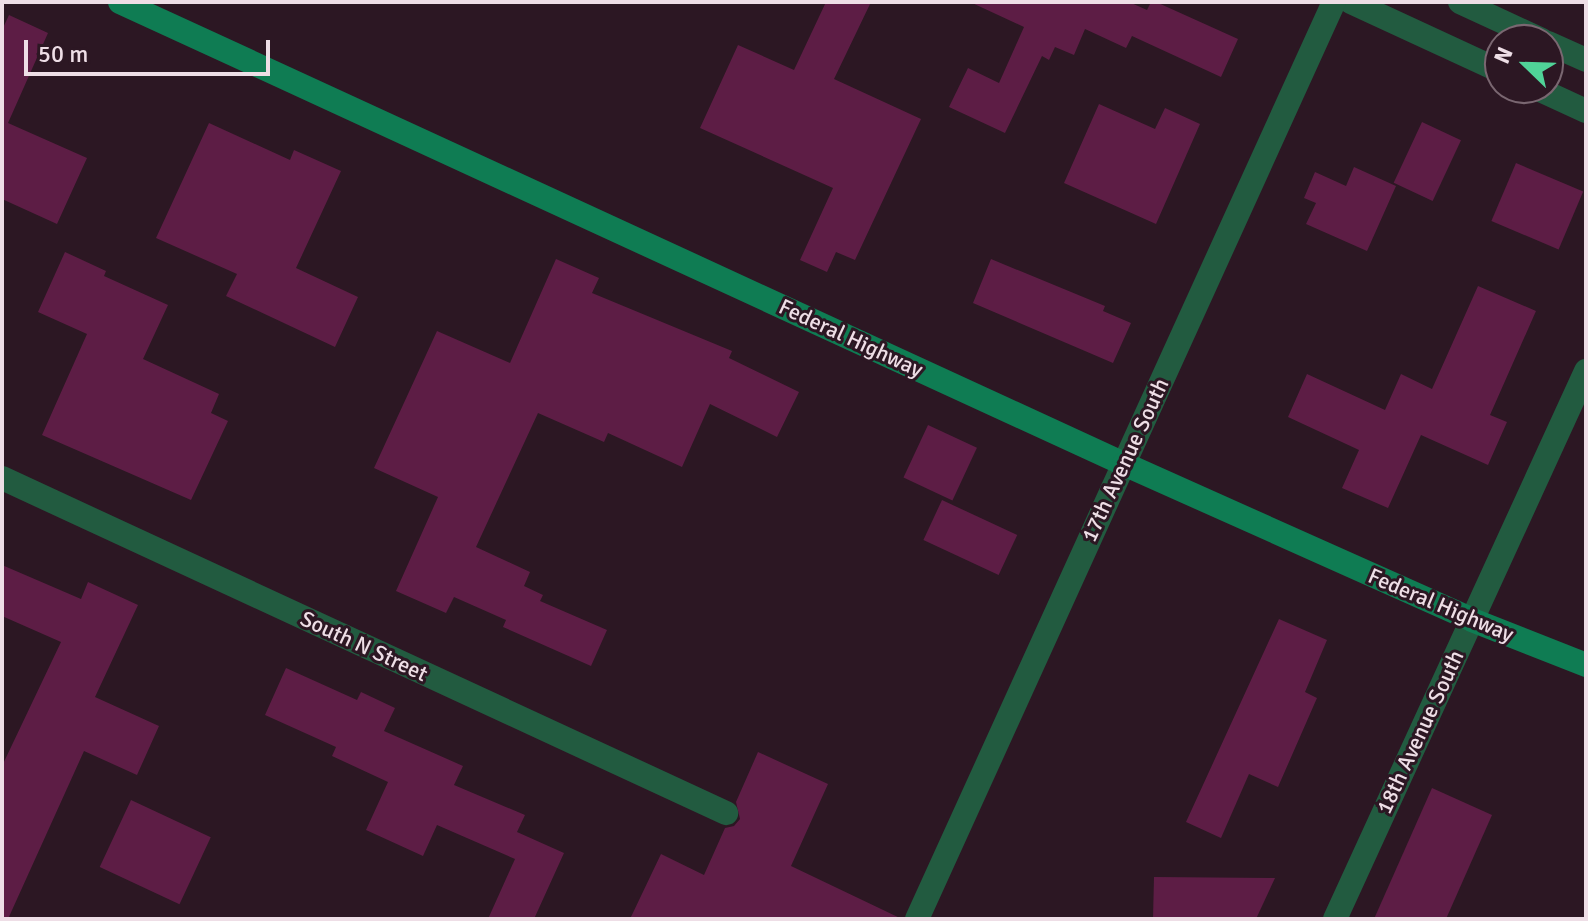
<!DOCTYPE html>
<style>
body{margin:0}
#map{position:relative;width:1588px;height:921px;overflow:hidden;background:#2c1723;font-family:Signika,sans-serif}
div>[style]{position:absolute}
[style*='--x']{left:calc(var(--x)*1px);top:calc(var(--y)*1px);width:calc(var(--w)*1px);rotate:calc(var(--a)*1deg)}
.building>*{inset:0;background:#5d1d45;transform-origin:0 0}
.minor>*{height:24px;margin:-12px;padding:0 12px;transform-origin:12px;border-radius:12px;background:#225b40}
.secondary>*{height:24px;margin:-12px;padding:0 12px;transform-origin:12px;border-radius:12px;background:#0f7c53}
span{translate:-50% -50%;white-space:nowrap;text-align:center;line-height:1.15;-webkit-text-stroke:6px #2c1723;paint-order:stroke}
.street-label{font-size:22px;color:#eedee6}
.frame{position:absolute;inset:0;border:4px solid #eedee6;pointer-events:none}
.north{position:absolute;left:1484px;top:24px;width:80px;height:80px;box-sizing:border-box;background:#2c1723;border:2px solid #7a6771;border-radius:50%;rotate:293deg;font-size:22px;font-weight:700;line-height:32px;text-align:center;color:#eedee6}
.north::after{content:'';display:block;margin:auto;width:28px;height:36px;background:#50d398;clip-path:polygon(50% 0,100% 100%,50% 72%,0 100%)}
.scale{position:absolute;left:24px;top:40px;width:246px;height:36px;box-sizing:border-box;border:4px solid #eedee6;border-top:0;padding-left:10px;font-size:24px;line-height:28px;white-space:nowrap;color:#eedee6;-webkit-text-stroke:6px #2c1723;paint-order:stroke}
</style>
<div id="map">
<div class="building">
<div style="clip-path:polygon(826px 2px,871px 2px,834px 79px,921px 119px,855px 260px,836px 252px,827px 272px,800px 260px,833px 188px,700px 128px,738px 45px,794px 70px)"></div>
<div style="clip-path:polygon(970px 2px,1129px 2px,1147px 10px,1151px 2px,1156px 2px,1238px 39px,1221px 77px,1132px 36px,1126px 48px,1085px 29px,1074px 55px,1055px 47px,1049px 60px,1042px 56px,1005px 133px,949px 107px,968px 68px,999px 83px,1024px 27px)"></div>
<div style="clip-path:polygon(9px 15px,48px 33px,8px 123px,87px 158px,57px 224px,2px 199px,2px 30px)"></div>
<div style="clip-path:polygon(1099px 104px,1155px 129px,1165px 108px,1200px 124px,1156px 224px,1064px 183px)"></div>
<div style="left:1422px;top:122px;width:43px;height:67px;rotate:25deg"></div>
<div style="clip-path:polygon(209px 123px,290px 160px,294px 150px,341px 171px,296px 268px,358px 297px,335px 347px,226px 296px,237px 274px,156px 238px)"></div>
<div style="left:1516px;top:163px;width:73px;height:63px;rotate:23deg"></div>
<div style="clip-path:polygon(1354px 167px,1396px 186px,1367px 251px,1306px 224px,1316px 203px,1304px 198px,1315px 172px,1346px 186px)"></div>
<div style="clip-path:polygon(65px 252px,106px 271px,104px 276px,168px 305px,143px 359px,219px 394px,211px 413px,228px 421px,191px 500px,42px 435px,87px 334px,38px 312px)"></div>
<div style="clip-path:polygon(556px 259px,599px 278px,592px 293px,732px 351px,729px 358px,799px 392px,777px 437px,710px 404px,682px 467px,608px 433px,604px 442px,538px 413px,476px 547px,530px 572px,524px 586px,543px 595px,540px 601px,607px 630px,591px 666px,503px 627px,506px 620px,454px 597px,446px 613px,396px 591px,438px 497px,374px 468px,437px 331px,510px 363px)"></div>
<div style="clip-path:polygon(991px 259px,1105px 306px,1103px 311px,1131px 323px,1113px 363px,973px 303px)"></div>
<div style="clip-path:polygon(1478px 286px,1536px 311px,1490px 415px,1507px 422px,1488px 465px,1421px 435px,1388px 508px,1342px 488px,1359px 450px,1288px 417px,1307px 374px,1385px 410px,1401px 374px,1432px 389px)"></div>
<div style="left:928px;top:425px;width:54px;height:58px;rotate:25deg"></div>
<div style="left:942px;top:500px;width:83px;height:44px;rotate:25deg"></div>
<div style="clip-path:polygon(2px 565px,81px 599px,88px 582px,138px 605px,95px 697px,159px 726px,137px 775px,84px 751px,8px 919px,2px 919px,2px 766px,61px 642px,2px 616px)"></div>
<div style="clip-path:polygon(1279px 619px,1327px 640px,1305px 692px,1317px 698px,1278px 787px,1249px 774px,1221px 838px,1186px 822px)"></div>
<div style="clip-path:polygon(286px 668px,357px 700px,361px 692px,395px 708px,384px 731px,463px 766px,454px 785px,525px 815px,517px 832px,564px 853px,534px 919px,488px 919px,515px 859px,437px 825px,423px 856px,366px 830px,388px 782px,332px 756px,336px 747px,265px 715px)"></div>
<div style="clip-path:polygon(758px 752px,828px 784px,791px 866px,902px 919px,630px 919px,661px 854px,704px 875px,725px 828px,734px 826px,740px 819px,736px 802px)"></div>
<div style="clip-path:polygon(1432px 788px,1492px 815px,1446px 919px,1374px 919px)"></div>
<div style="left:131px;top:800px;width:88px;height:74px;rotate:25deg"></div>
<div style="clip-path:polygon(1154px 877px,1275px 878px,1256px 919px,1153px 919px)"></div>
</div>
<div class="minor">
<div style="--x:1351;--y:2;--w:164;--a:24.8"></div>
<div style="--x:1460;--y:2;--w:90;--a:24.9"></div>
<div style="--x:1548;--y:43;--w:42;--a:24.1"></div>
<div style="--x:1536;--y:88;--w:55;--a:24.7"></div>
<div style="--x:2;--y:478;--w:798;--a:24.83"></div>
<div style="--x:917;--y:919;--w:1007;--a:-65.55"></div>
<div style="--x:1335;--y:919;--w:603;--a:-65.39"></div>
</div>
<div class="secondary">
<div style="--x:120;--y:2;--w:1105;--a:24.71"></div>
<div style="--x:1124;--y:464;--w:381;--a:24.1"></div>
<div style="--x:1472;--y:620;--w:123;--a:21.5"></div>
</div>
<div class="street-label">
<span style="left:851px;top:338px;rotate:25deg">Federal Highway</span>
<span style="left:1125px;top:460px;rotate:-65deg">17th Avenue South</span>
<span style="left:1441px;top:605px;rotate:23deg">Federal Highway</span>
<span style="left:364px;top:646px;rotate:25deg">South N Street</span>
<span style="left:1420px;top:732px;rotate:-65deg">18th Avenue South</span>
</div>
<div class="frame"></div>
<div class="north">N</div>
<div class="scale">50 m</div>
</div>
